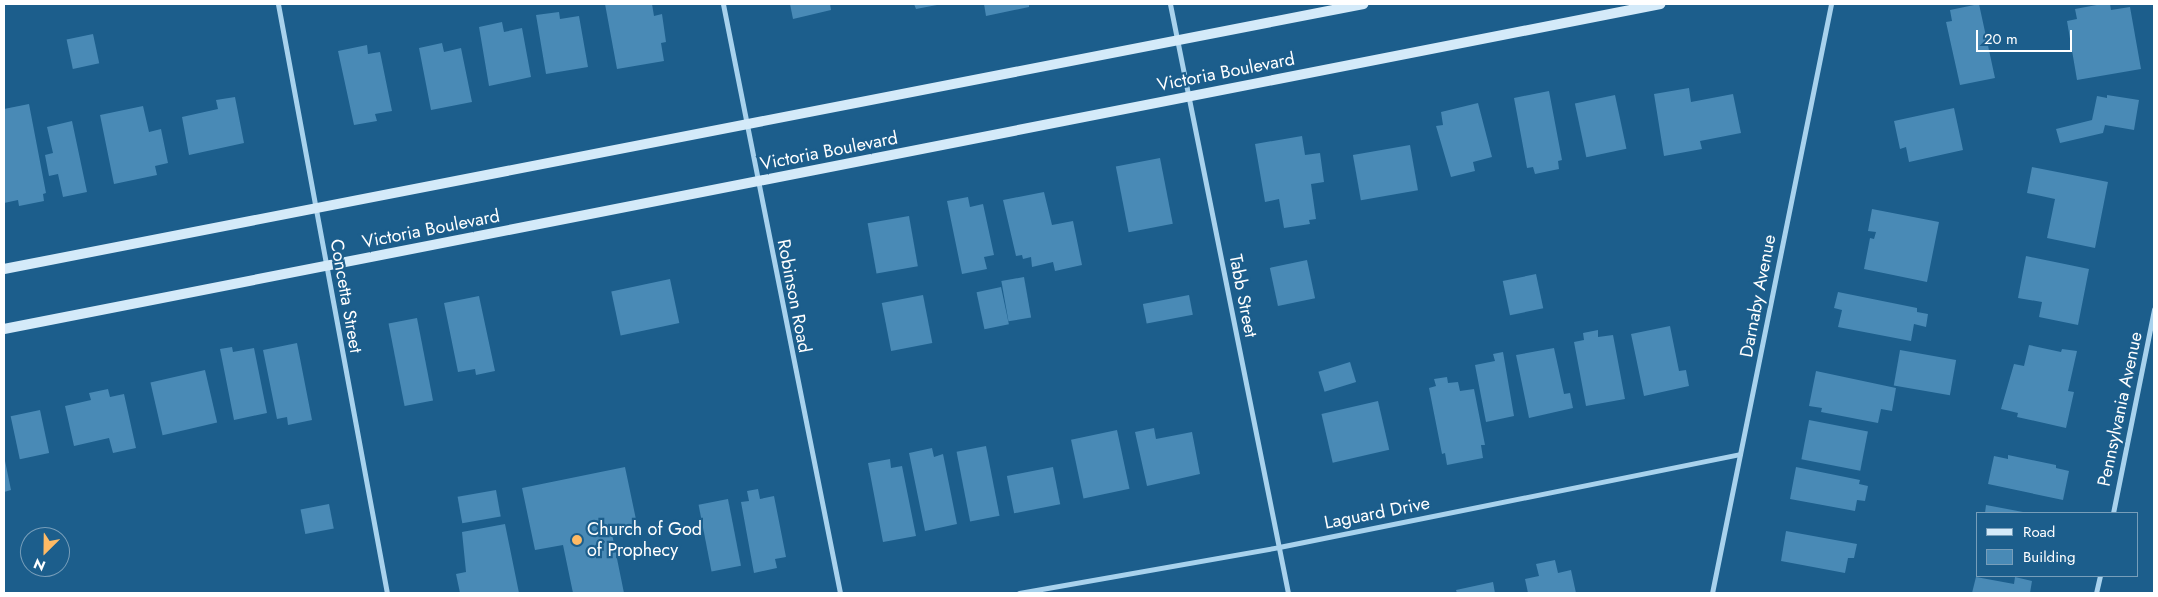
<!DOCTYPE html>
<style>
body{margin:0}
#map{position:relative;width:2158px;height:597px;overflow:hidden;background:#1c5e8c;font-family:Jost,sans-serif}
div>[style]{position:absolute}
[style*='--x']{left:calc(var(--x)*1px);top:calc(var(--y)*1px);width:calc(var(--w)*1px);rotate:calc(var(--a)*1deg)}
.building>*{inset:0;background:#498ab6;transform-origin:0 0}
.street>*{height:5px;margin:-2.5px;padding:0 2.5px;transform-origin:2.5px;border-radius:2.5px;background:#a8d2ed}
.secondary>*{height:10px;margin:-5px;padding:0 5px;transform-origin:5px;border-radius:5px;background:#d4eaf9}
.dots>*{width:14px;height:14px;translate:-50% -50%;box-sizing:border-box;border:2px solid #1c5e8c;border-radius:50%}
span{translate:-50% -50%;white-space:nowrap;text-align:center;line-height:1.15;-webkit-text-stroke:4.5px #1c5e8c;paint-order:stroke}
.street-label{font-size:18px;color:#fff}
.poi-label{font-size:18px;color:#fff}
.left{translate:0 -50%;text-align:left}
.frame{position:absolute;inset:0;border:5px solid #fff;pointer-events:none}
.legend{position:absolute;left:1976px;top:512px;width:162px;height:65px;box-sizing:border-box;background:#1c5e8c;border:1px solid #779eba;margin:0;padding:6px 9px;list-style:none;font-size:15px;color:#fff}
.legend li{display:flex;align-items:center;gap:10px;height:25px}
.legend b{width:25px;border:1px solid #779eba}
.north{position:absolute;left:20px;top:527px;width:50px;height:50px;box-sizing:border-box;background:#1c5e8c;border:1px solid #779eba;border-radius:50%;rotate:203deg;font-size:14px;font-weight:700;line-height:20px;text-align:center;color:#fff}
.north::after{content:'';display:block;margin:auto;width:18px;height:22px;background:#feba65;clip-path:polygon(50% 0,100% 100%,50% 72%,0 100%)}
.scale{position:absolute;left:1976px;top:30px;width:96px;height:22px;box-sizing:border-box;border:2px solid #fff;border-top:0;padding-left:6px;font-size:15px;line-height:18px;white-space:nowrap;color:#fff;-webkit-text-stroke:4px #1c5e8c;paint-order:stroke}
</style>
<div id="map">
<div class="building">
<div style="clip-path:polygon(605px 4px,652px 4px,654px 16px,662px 14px,666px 42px,661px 43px,664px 61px,617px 69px)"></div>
<div style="clip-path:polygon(790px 4px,830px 4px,831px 10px,793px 19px)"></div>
<div style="clip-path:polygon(914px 4px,937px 4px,937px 5px,916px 9px)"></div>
<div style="clip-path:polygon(984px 4px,1029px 4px,1029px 7px,986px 16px)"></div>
<div style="clip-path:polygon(1979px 4px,1995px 78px,1960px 85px,1946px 22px,1952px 21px,1950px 10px)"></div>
<div style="clip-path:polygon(2102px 4px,2110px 4px,2111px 10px,2130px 7px,2141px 69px,2077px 80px,2067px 21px,2077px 19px,2075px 9px)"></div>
<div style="clip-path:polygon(559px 12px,560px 19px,579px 16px,588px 67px,546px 74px,536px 15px)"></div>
<div style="clip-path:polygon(502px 22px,504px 32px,522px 28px,531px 77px,489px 86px,479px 27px)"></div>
<div style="left:93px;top:34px;width:30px;height:27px;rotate:78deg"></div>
<div style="clip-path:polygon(442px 43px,444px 52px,461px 48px,472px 102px,431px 110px,419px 48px)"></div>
<div style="clip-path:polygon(367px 45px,368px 54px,380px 52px,392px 111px,375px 114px,377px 121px,354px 125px,338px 51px)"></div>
<div style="clip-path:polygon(1689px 88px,1691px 102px,1733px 94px,1741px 133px,1700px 141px,1702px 149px,1664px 156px,1654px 94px)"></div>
<div style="clip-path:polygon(1549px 91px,1562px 160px,1558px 161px,1559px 169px,1535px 174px,1533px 167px,1527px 168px,1514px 98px)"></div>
<div style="left:1615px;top:95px;width:55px;height:41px;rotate:78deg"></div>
<div style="clip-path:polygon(2107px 95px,2139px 100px,2134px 130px,2105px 125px,2103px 133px,2060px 143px,2056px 129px,2092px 120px,2097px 96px,2107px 98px)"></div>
<div style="clip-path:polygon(235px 97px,244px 143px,189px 155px,182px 117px,218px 109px,216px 100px)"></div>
<div style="clip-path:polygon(1478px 103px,1492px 157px,1473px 162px,1475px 171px,1451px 177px,1436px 126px,1443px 125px,1441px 112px)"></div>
<div style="clip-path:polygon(29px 104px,46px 193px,43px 194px,44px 201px,19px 206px,18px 200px,4px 203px,4px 109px)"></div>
<div style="clip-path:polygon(143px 106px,149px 132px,161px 129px,168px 163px,155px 166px,157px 175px,114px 184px,100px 115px)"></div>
<div style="clip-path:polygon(1954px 108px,1963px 150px,1909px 162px,1906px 147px,1900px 149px,1894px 121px)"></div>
<div style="clip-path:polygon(72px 121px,87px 192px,63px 197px,58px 174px,49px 176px,45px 155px,53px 153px,47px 127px)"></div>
<div style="clip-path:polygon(1302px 136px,1305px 155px,1320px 153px,1324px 182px,1311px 184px,1316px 219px,1309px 220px,1310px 224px,1284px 228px,1279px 199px,1265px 202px,1255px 144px)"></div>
<div style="left:1410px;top:145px;width:46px;height:58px;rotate:80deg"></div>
<div style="left:1160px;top:158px;width:67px;height:45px;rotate:79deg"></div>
<div style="clip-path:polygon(2032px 167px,2108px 182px,2095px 248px,2047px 238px,2055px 199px,2027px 193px)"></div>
<div style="clip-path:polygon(1044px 192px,1052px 225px,1073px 221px,1082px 265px,1055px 271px,1053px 262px,1032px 267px,1031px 257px,1023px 259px,1022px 255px,1016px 256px,1003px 200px)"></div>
<div style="clip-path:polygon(968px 197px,970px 207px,983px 204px,994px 255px,984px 257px,987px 269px,962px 274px,947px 201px)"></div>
<div style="clip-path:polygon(1872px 209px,1939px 222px,1927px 282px,1864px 269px,1870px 238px,1874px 239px,1876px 232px,1868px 231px)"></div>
<div style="left:909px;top:216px;width:51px;height:42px;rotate:80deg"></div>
<div style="clip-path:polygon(2026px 256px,2089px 269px,2078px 325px,2039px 317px,2042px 302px,2018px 298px)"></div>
<div style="left:1307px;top:260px;width:39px;height:38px;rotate:78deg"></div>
<div style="left:1536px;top:274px;width:35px;height:34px;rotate:78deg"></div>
<div style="left:1024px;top:277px;width:41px;height:23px;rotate:80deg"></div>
<div style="left:670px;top:279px;width:45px;height:60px;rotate:78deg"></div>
<div style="left:1001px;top:287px;width:38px;height:25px;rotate:78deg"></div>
<div style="clip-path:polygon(1838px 292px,1917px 308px,1917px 312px,1928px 314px,1926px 327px,1914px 324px,1911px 341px,1838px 327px,1842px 310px,1834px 308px)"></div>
<div style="left:923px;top:295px;width:49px;height:42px;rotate:79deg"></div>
<div style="left:1189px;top:295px;width:20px;height:47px;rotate:79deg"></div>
<div style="clip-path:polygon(479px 296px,495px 371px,476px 375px,475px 369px,458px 372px,444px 303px)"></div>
<div style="left:417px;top:318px;width:84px;height:29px;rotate:79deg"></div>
<div style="clip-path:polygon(1670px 326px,1679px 371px,1686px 370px,1689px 386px,1644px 396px,1631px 334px)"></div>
<div style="clip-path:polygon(1598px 330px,1598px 337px,1613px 335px,1625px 399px,1586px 406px,1574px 342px,1584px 340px,1583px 333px)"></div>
<div style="clip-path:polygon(297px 343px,312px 420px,288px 425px,287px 417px,277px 419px,263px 350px)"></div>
<div style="clip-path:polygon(2029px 345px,2061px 352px,2062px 349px,2077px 351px,2068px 391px,2074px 392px,2066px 428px,2017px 417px,2018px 413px,2001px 409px,2014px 364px,2024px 366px)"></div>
<div style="clip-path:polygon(232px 347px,233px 352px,254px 348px,267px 413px,234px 420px,220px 349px)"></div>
<div style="clip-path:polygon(1554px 348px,1564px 394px,1570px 393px,1573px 408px,1529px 418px,1516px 355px)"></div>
<div style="left:1900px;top:350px;width:57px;height:36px;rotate:10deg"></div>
<div style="clip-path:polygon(1503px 352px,1514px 416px,1486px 422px,1475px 365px,1495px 361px,1493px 354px)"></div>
<div style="left:1350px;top:362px;width:21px;height:33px;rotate:73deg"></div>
<div style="left:205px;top:370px;width:54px;height:56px;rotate:77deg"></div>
<div style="clip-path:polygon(1816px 371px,1896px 388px,1892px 411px,1881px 409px,1878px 423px,1821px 412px,1822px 408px,1809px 406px)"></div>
<div style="clip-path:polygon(1447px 377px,1448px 383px,1458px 382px,1460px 391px,1474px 389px,1485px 445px,1481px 445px,1483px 458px,1447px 465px,1445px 453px,1442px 454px,1429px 388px,1436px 386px,1434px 379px)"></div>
<div style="clip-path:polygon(108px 389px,110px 397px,124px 394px,136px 448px,113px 453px,109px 438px,74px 446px,65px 406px,91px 400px,89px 393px)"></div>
<div style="left:1378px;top:401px;width:50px;height:58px;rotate:77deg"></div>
<div style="left:40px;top:410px;width:44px;height:30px;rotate:78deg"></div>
<div style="left:1809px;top:420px;width:60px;height:40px;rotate:11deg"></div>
<div style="clip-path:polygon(1154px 428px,1156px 439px,1192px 432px,1200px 474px,1147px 486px,1135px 432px)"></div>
<div style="left:1117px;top:430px;width:60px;height:47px;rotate:78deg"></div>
<div style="left:986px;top:446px;width:71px;height:30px;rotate:79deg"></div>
<div style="clip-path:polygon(932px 448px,934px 457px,943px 454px,957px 524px,925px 531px,909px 453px)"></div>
<div style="clip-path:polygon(2008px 455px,2056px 465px,2056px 468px,2069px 471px,2063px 500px,1988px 484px,1994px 456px,2008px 459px)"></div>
<div style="clip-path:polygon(4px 456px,11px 490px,4px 492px)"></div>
<div style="clip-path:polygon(890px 459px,891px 468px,902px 466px,916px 536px,883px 542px,868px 463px)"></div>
<div style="clip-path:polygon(625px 467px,638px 529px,612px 534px,624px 593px,573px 593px,563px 545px,535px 550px,522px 488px)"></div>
<div style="left:1053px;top:467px;width:38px;height:47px;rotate:79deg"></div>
<div style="clip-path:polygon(1796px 467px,1860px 480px,1859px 484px,1868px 486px,1865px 501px,1857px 500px,1855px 511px,1790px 499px)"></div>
<div style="clip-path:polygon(758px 489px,760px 499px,774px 496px,786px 557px,775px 559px,777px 568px,754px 573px,741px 502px,749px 501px,747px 491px)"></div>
<div style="left:496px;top:490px;width:27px;height:39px;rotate:80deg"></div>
<div style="left:728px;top:499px;width:68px;height:30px;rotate:79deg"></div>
<div style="left:329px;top:504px;width:25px;height:29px;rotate:79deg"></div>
<div style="clip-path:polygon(1986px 505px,2023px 512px,2023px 513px,1985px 513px)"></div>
<div style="clip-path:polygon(505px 524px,519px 593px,460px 593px,456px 574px,466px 572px,462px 532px)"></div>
<div style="clip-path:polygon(1786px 531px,1857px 544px,1854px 558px,1848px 558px,1845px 573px,1781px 561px)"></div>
<div style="clip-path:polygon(1555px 560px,1558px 573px,1571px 570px,1576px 593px,1528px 593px,1525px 579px,1539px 576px,1536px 564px)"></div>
<div style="clip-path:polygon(1976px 577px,2014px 584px,2015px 577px,2032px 581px,2030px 593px,1972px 593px)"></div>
<div style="clip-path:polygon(1493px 582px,1495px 593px,1457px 593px,1456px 590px)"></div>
</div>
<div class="street">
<div style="--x:278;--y:4;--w:599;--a:79.52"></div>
<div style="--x:723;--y:4;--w:601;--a:78.76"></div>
<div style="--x:1170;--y:4;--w:601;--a:78.67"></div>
<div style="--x:2113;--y:513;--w:208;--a:-78.6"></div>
<div style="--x:1019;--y:593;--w:264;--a:-10"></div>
<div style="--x:1279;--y:547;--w:470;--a:-11.4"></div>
<div style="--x:1712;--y:593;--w:601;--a:-78.58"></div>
<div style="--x:2096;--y:593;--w:17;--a:-77"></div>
</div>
<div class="secondary">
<div style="--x:4;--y:269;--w:1385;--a:-11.03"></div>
<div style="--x:4;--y:329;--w:1688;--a:-11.1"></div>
</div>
<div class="dots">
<div style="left:577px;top:540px;background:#feba65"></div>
</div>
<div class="street-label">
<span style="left:1226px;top:72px;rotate:-11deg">Victoria Boulevard</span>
<span style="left:829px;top:151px;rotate:-11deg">Victoria Boulevard</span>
<span style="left:431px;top:229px;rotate:-11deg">Victoria Boulevard</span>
<span style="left:346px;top:296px;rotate:80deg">Concetta Street</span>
<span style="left:794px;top:296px;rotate:79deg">Robinson Road</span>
<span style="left:1243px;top:296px;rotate:79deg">Tabb Street</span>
<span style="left:1758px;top:296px;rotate:-79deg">Darnaby Avenue</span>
<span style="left:2120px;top:409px;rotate:-78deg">Pennsylvania Avenue</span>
<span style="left:1377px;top:513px;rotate:-11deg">Laguard Drive</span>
</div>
<div class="poi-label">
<span class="left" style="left:587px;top:540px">Church of God<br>of Prophecy</span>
</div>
<div class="frame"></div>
<ul class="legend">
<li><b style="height:6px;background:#d4eaf9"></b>Road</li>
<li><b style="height:14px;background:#498ab6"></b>Building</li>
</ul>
<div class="north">N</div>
<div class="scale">20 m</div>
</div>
